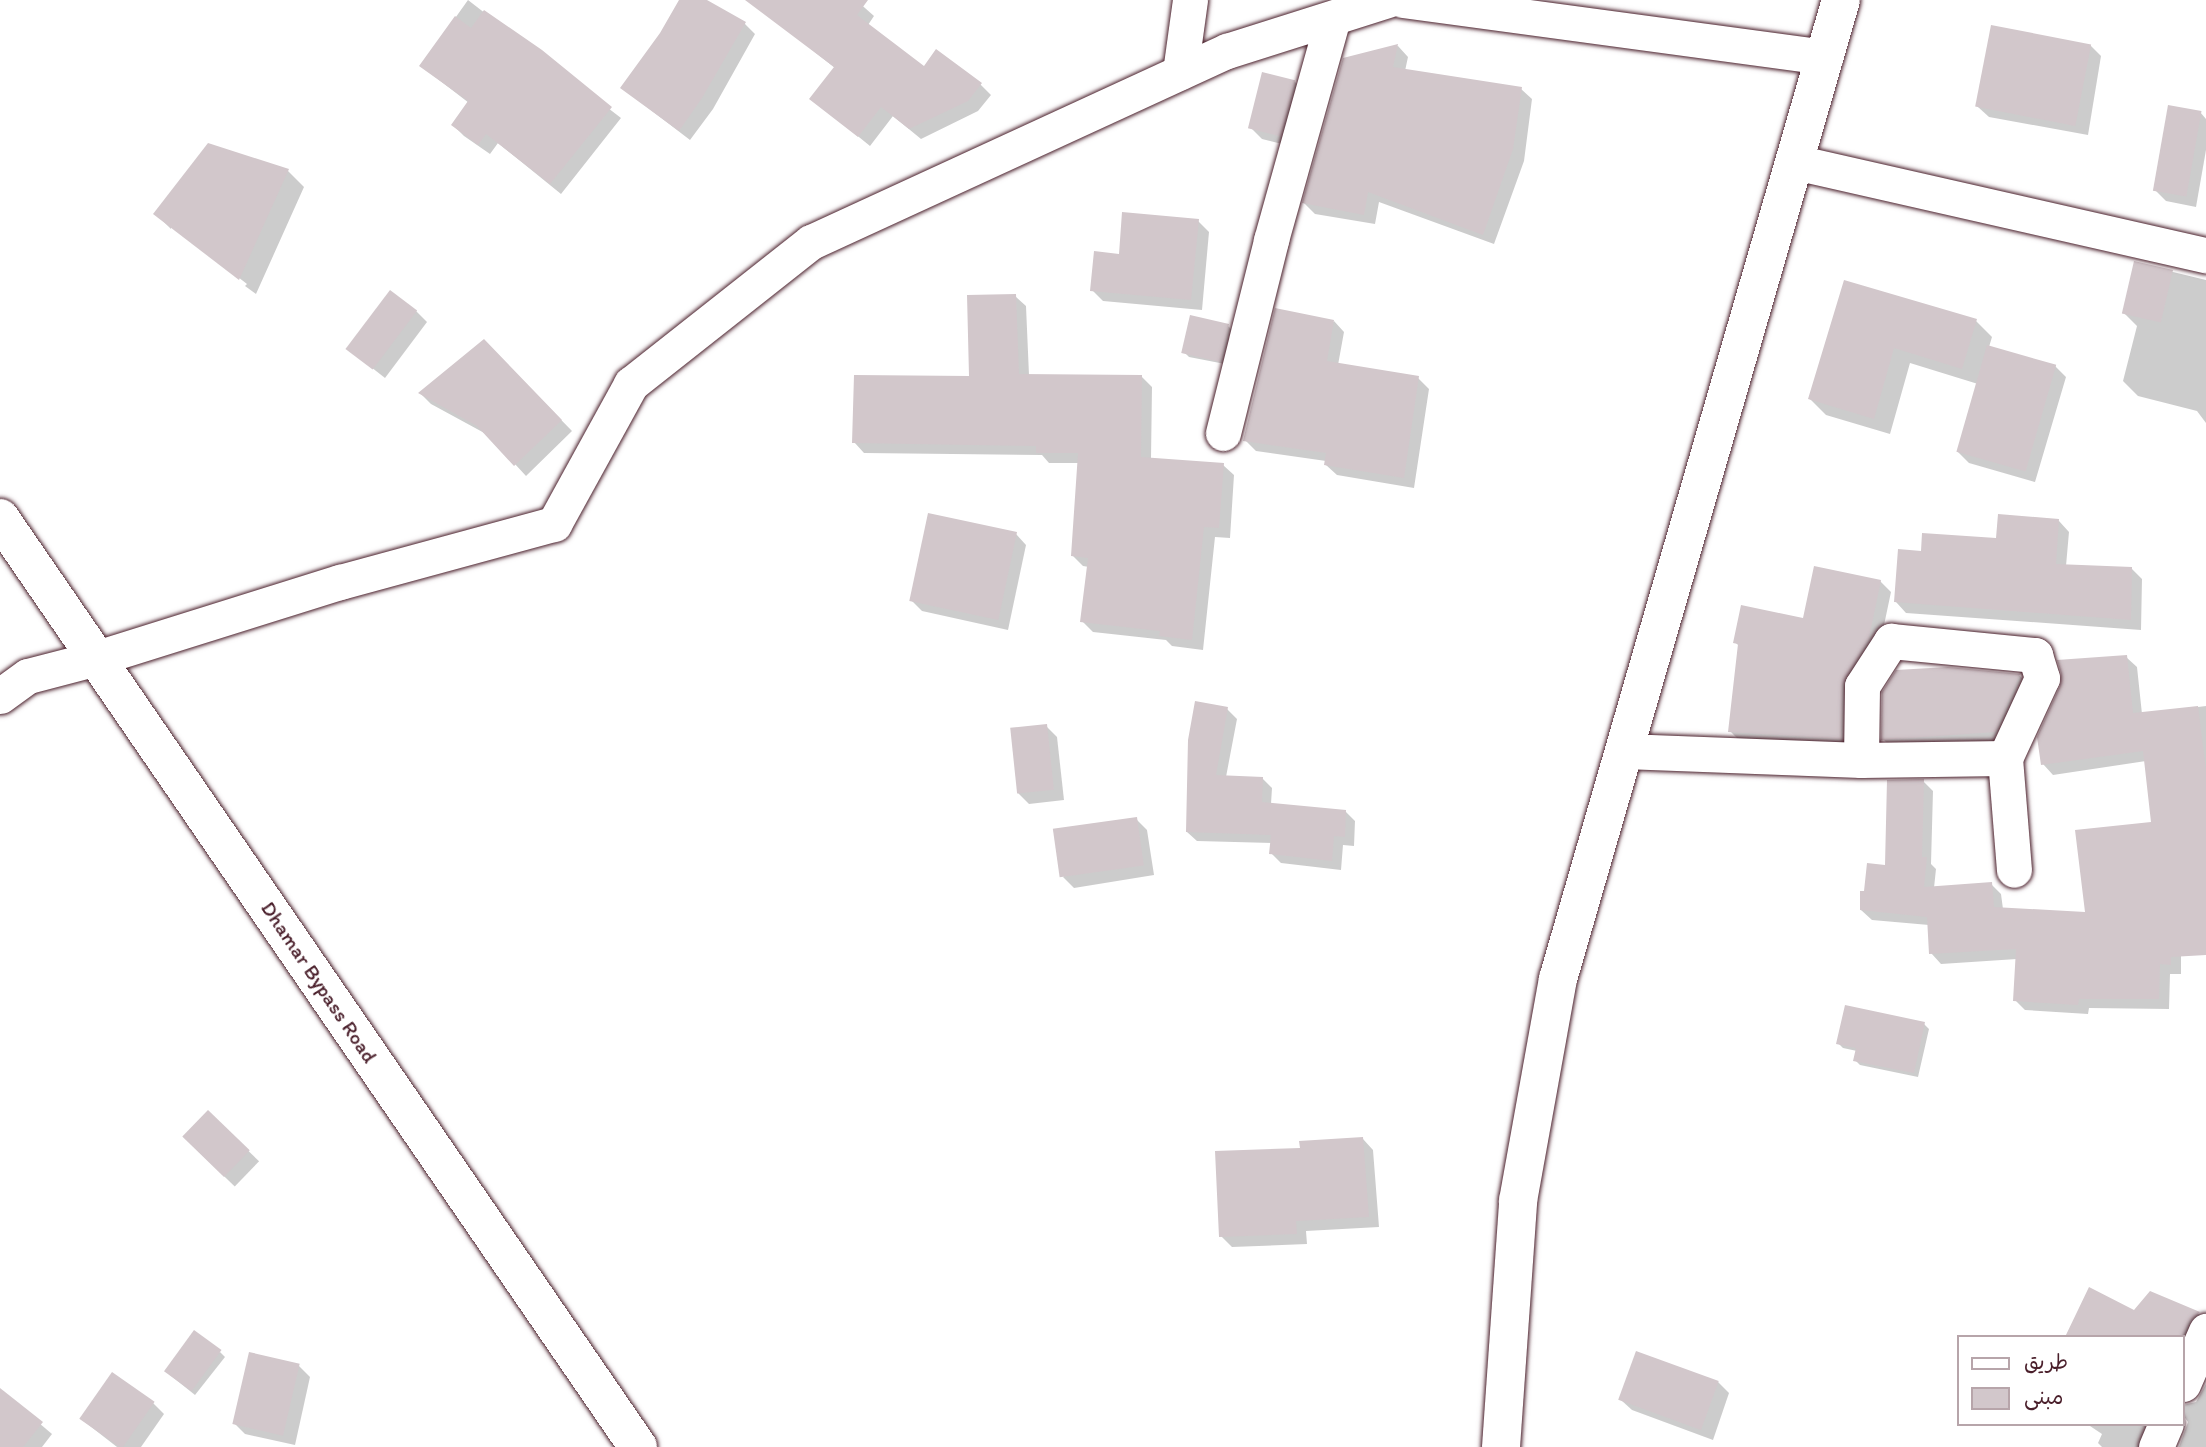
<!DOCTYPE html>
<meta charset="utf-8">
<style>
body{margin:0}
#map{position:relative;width:2206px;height:1447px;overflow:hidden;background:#fff;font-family:Itim,"Playpen Sans Arabic",sans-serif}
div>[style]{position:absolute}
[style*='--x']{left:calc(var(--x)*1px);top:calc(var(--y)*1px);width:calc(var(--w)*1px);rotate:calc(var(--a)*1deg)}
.shadow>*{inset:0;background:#0003;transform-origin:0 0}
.building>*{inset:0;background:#d2c7cb;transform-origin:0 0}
.roads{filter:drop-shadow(0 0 2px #4a1f2b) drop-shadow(0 0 2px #4a1f2b)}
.street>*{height:35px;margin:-17.5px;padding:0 17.5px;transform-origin:17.5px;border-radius:17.5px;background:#fff}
.secondary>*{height:38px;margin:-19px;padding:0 19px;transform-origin:19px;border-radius:19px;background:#fff}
.primary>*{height:38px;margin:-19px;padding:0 19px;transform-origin:19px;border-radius:19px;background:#fff}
span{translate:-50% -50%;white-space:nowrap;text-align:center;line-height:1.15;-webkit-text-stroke:5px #fff;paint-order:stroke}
.street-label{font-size:21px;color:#4a1f2b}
.legend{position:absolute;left:1957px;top:1335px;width:228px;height:91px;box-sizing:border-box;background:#fff;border:2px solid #b7a5aa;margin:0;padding:9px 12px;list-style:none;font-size:21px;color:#4a1f2b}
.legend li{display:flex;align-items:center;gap:14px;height:35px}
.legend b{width:35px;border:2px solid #b7a5aa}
</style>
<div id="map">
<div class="shadow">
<div style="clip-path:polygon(468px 0,621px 118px,561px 194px,498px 143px,490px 154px,464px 136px,453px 125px,469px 103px,421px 66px)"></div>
<div style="clip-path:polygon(681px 0,703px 0,745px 24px,755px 34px,713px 109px,690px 140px,622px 88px,661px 34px)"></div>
<div style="clip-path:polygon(786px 0,856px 0,874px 16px,868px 25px,924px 69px,980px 84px,991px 95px,978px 111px,921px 139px,893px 116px,870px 146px,812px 99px,835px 68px,772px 18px)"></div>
<div style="clip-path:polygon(2090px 45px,2101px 56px,2088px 135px,1989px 117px,1978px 107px)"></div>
<div style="clip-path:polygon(1398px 46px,1408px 57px,1405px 71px,1521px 89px,1532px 99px,1524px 161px,1494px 244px,1379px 202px,1375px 224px,1315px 214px,1304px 203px,1344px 59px)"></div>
<div style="clip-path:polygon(1294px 81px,1305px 92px,1290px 146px,1262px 139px,1251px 128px)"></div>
<div style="clip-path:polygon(2200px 112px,2206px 119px,2206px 150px,2196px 207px,2166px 201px,2155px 190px)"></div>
<div style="clip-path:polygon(209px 145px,288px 171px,304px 187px,256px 294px,245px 286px,247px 284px,171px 225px,171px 229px,156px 214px)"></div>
<div style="clip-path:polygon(1198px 221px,1209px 232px,1202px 310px,1103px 301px,1092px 290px,1121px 256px)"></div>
<div style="clip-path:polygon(2136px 263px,2206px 280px,2206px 423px,2197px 411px,2138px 396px,2123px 381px,2137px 326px,2123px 312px)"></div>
<div style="clip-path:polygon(1845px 282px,1976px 321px,1992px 337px,1989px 347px,2055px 366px,2066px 377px,2035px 482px,1969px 463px,1958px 452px,1978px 384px,1910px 363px,1890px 434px,1826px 415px,1810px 399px)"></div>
<div style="clip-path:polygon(1015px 296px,1026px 306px,1029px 375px,1141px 376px,1152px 387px,1151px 459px,1223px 465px,1234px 475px,1230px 538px,1215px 537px,1203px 650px,1172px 646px,1166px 640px,1093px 632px,1082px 621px,1089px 567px,1083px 566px,1073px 556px,1079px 463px,1049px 463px,1042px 455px,864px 453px,854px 442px,971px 378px)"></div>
<div style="clip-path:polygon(416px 311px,427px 322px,385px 378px,348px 349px)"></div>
<div style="clip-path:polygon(1334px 321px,1344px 332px,1338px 365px,1418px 378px,1429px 389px,1414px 488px,1337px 475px,1326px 465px,1326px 461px,1256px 451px,1245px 440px)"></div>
<div style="clip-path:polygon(1228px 326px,1233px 331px,1225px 364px,1189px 357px,1184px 352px)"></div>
<div style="clip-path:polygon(484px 341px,572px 431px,526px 476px,488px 435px,431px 404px,421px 394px)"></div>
<div style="clip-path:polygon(2059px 521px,2069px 532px,2066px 566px,2132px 569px,2142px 579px,2141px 630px,1906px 613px,1896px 602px,1923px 552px,1998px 540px)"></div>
<div style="clip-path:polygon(1016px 534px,1026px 545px,1008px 630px,922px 611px,911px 600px)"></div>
<div style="clip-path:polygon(1880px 581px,1891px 592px,1879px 649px,1851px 749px,1741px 742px,1730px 731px,1739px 646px,1735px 642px,1804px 620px)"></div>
<div style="clip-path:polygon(2126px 657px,2137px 667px,2142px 714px,2206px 706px,2206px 861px,2181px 934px,2181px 974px,2170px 974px,2169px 1009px,2089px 1008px,2088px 1014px,2025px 1010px,2015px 1000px,2017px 959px,1941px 964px,1931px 953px,1929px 925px,1872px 920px,1861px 910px,1866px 892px,1887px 867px,1923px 781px,1933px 791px,1931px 864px,1936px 869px,1934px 888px,1991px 884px,2001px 894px,2003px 909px,2087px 914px,2153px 823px,2146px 761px,2053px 775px,2043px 764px)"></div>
<div style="clip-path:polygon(2019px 675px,2035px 692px,2011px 747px,1899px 755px,1883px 739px)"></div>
<div style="clip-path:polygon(1227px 709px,1237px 719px,1226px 777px,1262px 778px,1272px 788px,1271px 804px,1346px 812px,1355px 821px,1354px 846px,1343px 845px,1341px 870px,1281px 863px,1271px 853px,1272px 843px,1197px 841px,1187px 832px)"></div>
<div style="clip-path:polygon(1046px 726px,1057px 737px,1064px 800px,1029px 804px,1018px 793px)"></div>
<div style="clip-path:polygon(1136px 819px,1147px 830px,1154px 875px,1074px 888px,1063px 877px)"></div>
<div style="clip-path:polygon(1924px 1024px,1929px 1029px,1918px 1077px,1860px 1065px,1855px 1060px,1857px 1051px,1843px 1048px,1838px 1043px)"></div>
<div style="left:208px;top:1112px;width:71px;height:35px;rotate:44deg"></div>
<div style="clip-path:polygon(1363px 1139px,1373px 1150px,1379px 1227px,1306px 1231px,1307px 1244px,1232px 1247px,1221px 1236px,1302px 1149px)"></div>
<div style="clip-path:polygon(2150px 1293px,2199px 1314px,2206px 1321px,2183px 1366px,2183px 1337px,2077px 1337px,2134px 1312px)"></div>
<div style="clip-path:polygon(220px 1352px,225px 1357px,195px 1395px,170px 1375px)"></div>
<div style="clip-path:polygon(299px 1366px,310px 1377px,295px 1445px,245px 1434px,234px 1423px)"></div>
<div style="clip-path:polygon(1718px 1382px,1729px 1393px,1713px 1440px,1632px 1410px,1621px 1400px)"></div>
<div style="clip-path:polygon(2206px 1384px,2206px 1447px,2179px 1447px,2188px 1422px,2183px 1415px,2183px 1405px,2196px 1402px)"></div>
<div style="clip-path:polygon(0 1390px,52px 1434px,42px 1447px,0 1447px)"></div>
<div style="clip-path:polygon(153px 1403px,164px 1414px,141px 1447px,117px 1447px,81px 1419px)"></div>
<div style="clip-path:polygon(2087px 1424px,2159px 1424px,2150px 1447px,2102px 1447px,2098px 1443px,2102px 1434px)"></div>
</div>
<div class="building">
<div style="clip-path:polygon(679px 0,707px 0,746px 22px,702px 98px,679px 131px,620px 88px,660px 33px)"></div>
<div style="clip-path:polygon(745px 0,868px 0,857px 15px,924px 66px,936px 49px,982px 83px,968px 101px,909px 129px,881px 107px,858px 137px,809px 99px,834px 67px)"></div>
<div style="clip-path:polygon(484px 10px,542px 50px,612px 107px,550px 184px,486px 134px,478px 145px,451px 125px,468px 101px,419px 66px,455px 16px,471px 28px)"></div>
<div style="left:1991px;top:25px;width:102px;height:83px;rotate:11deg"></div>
<div style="clip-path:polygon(1398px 44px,1393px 67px,1522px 87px,1513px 149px,1483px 235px,1368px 192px,1364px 215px,1302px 203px,1343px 58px)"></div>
<div style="left:1262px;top:72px;width:34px;height:58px;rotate:14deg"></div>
<div style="left:2168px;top:105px;width:34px;height:87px;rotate:10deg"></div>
<div style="clip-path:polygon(208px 143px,289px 169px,239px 280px,153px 214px)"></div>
<div style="clip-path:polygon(1122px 212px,1199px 219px,1191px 300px,1090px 291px,1094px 251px,1119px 254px)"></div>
<div style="left:2134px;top:261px;width:40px;height:54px;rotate:13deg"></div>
<div style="clip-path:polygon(1844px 280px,1977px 319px,1962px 369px,1894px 348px,1874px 419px,1808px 399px)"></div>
<div style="left:390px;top:290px;width:34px;height:74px;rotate:37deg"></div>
<div style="clip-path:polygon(1016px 294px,1019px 374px,1142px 375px,1141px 457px,1224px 463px,1219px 528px,1204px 527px,1192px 640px,1159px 636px,1160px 631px,1080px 622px,1088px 558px,1071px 556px,1078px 453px,1036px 453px,1036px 446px,852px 443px,854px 375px,969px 376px,967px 295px)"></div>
<div style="clip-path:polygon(1275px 308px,1334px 320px,1327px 361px,1419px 376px,1404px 478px,1324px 465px,1326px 453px,1243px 441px)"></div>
<div style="left:1190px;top:315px;width:40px;height:39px;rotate:13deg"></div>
<div style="clip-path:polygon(484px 339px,562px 420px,514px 466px,477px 426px,418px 393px)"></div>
<div style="left:1987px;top:345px;width:72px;height:111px;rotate:16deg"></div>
<div style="left:928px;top:513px;width:91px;height:90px;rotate:12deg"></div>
<div style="clip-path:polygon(1998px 514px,2059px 519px,2056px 564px,2132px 567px,2131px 620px,1894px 602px,1898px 549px,1921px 551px,1922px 533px,1996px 538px)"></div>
<div style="clip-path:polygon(1814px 566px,1881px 580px,1869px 638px,1842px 685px,1841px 739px,1728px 732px,1738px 644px,1733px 643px,1741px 605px,1803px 618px)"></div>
<div style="clip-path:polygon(2127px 655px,2133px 713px,2198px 706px,2206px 771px,2206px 955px,2171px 957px,2171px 965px,2160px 964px,2159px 999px,2079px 999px,2078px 1005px,2013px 1001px,2016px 949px,1929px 954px,1927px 917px,1860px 910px,1860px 891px,1864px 891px,1867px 863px,1885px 865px,1887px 780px,1924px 779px,1922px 857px,1927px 857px,1924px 887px,1992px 882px,1994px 907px,2085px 912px,2075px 830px,2151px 822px,2143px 751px,2041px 765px,2037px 737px,2060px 686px,2061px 673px,2057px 660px)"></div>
<div style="clip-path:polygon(1948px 667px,2020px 674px,1995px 732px,1881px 740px,1882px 692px,1896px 670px)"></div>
<div style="clip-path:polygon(1195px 701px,1228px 707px,1216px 775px,1263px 777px,1262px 802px,1346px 810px,1345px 837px,1334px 836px,1332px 861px,1269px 854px,1271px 835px,1186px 832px,1188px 740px)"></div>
<div style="left:1047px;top:724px;width:66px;height:37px;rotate:84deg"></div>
<div style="left:1137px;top:817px;width:49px;height:85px;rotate:82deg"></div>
<div style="clip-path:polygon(1845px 1005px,1925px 1022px,1914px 1073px,1853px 1061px,1856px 1048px,1836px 1044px)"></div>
<div style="left:208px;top:1110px;width:58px;height:37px;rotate:44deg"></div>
<div style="clip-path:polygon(1363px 1137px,1369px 1217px,1296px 1221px,1297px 1234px,1219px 1237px,1215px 1151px,1300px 1148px,1299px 1141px)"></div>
<div style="clip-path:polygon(2089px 1287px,2134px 1310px,2150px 1291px,2200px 1312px,2188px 1322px,2182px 1337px,2065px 1337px)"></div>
<div style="left:194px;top:1330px;width:34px;height:51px;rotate:36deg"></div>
<div style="left:1636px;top:1351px;width:88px;height:52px;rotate:20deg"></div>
<div style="left:249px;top:1352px;width:52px;height:74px;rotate:13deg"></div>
<div style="left:112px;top:1372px;width:52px;height:57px;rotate:35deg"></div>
<div style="clip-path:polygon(0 1388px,43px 1422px,23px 1447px,0 1447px)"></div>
</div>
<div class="roads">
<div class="street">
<div style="--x:1403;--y:0;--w:426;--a:7.7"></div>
<div style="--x:1180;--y:72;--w:73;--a:-82.1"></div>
<div style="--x:1795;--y:162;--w:421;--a:12.8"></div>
<div style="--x:1223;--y:433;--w:199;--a:-76"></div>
<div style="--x:1271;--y:240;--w:230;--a:-74.4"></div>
<div style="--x:0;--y:696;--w:34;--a:-36"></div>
<div style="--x:28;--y:676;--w:71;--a:-14.6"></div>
<div style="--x:97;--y:658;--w:255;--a:-17.4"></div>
<div style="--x:340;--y:582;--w:222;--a:-15.2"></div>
<div style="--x:554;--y:524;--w:160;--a:-61.2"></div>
<div style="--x:631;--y:384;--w:229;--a:-38.3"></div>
<div style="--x:811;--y:242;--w:458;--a:-24.7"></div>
<div style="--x:1227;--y:51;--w:169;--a:-17.6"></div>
<div style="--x:1624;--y:751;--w:237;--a:2.2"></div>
<div style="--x:1861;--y:760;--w:144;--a:-0.8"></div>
<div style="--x:1861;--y:760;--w:74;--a:-89.2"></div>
<div style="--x:1862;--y:686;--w:54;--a:-57.2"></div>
<div style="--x:1891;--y:641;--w:145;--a:5.6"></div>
<div style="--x:2035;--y:655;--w:24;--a:73"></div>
<div style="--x:2042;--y:678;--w:88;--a:114.8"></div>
<div style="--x:2005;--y:758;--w:112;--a:85.4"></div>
<div style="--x:2183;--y:1384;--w:58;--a:-66.5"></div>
<div style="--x:2156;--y:1447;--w:25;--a:-67"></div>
</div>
<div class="secondary">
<div style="--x:0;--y:518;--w:1127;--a:55.52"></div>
</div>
<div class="primary">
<div style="--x:1501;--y:1447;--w:247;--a:-86"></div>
<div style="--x:1518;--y:1201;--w:226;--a:-79.8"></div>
<div style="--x:1558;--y:979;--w:1019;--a:-73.88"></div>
</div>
</div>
<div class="street-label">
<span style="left:319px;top:982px;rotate:56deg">Dhamar Bypass Road</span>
</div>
<ul class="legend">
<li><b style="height:9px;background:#fff"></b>طريق</li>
<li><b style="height:19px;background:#d2c7cb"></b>مبنى</li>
</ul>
</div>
